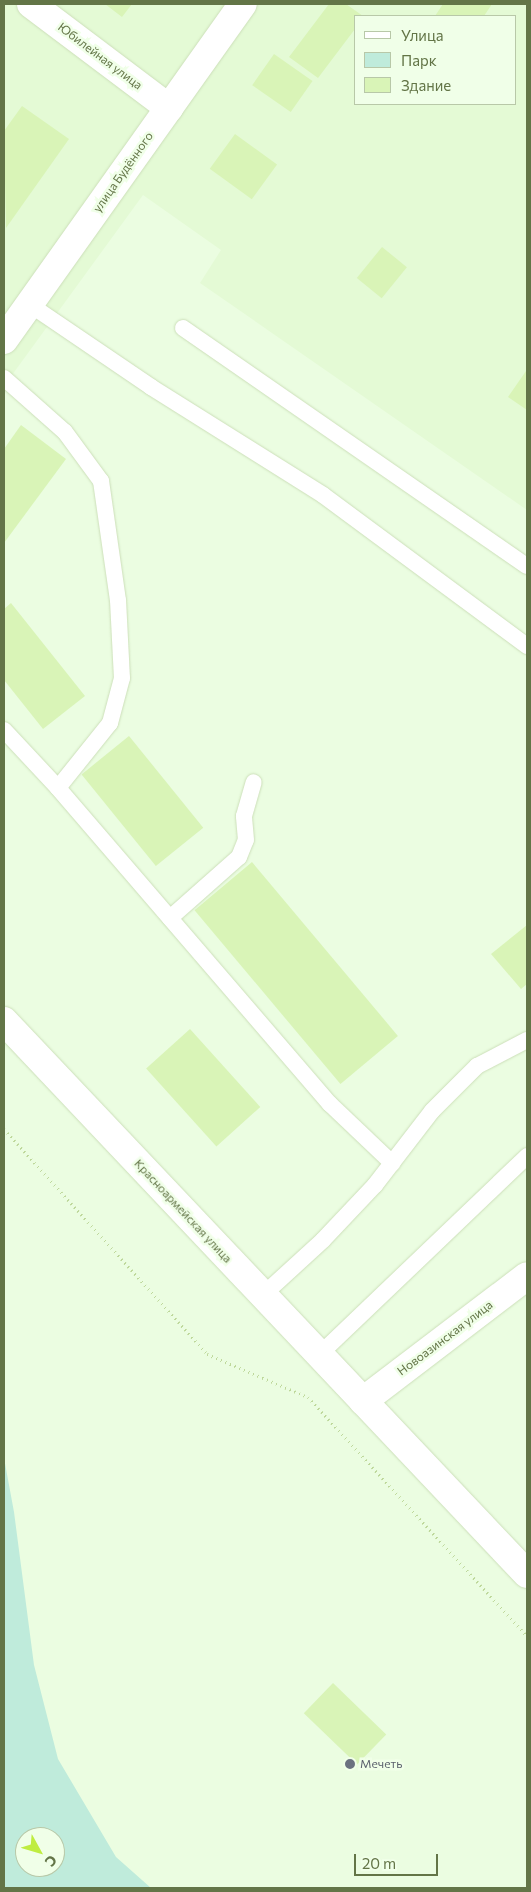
<!DOCTYPE html>
<meta charset="utf-8">
<style>
body{margin:0}
#map{position:relative;width:531px;height:1892px;overflow:hidden;background:#ebfde1;font-family:Commissioner,sans-serif}
div>[style]{position:absolute}
[style*='--x']{left:calc(var(--x)*1px);top:calc(var(--y)*1px);width:calc(var(--w)*1px);rotate:calc(var(--a)*1deg)}
.residential>*{inset:0;background:#e4fad5}
.green>*{inset:0;background:#bfebdb}
.building>*{inset:0;background:#d9f4b7;transform-origin:0 0}
.path>*{height:3px;margin-top:-1.5px;transform-origin:0;background:repeating-linear-gradient(90deg,#bed89b 0 1px,transparent 0 5px)}
.roads{filter:drop-shadow(0 0 1px #ccdfb9) drop-shadow(0 0 1px #ccdfb9)}
.service>*{height:16px;margin:-8px;padding:0 8px;transform-origin:8px;border-radius:8px;background:#fff}
.minor>*{height:28px;margin:-14px;padding:0 14px;transform-origin:14px;border-radius:14px;background:#fff}
.tertiary>*{height:28px;margin:-14px;padding:0 14px;transform-origin:14px;border-radius:14px;background:#fff}
.dots>*{width:14px;height:14px;translate:-50% -50%;box-sizing:border-box;border:2px solid #f0ffe8;border-radius:50%}
span{translate:-50% -50%;white-space:nowrap;text-align:center;line-height:1.15;-webkit-text-stroke:5px #f0ffe8;paint-order:stroke}
.street-label{font-size:12px;color:#637547}
.worship-label{font-size:12px;color:#5b616d}
.left{translate:0 -50%;text-align:left}
.frame{position:absolute;inset:0;border:5px solid #637547;pointer-events:none}
.legend{position:absolute;left:354px;top:15px;width:162px;height:90px;box-sizing:border-box;background:#f0ffe8;border:1px solid #b8c8a8;margin:0;padding:6px 9px;list-style:none;font-size:15px;color:#637547}
.legend li{display:flex;align-items:center;gap:10px;height:25px}
.legend b{width:25px;border:1px solid #b8c8a8}
.north{position:absolute;left:15px;top:1827px;width:50px;height:50px;box-sizing:border-box;background:#f0ffe8;border:1px solid #b8c8a8;border-radius:50%;rotate:129deg;font-size:14px;font-weight:700;line-height:20px;text-align:center;color:#637547}
.north::after{content:'';display:block;margin:auto;width:18px;height:22px;background:#bfed40;clip-path:polygon(50% 0,100% 100%,50% 72%,0 100%)}
.scale{position:absolute;left:354px;top:1854px;width:84px;height:22px;box-sizing:border-box;border:2px solid #637547;border-top:0;padding-left:6px;font-size:15px;line-height:18px;white-space:nowrap;color:#637547;-webkit-text-stroke:4px #f0ffe8;paint-order:stroke}
</style>
<div id="map">
<div class="residential">
<div style="clip-path:polygon(evenodd,4px 4px,527px 4px,527px 510px,200px 283px,221px 250px,143px 195px,4px 386px,4px 4px,355px 16px,515px 16px,515px 104px,355px 104px,355px 16px)"></div>
</div>
<div class="green">
<div style="clip-path:polygon(evenodd,4px 1458px,14px 1512px,34px 1665px,58px 1759px,116px 1857px,151px 1888px,4px 1888px,4px 1458px,25px 1837px,55px 1837px,55px 1867px,25px 1867px,25px 1837px)"></div>
</div>
<div class="building">
<div style="clip-path:polygon(105px 4px,132px 4px,122px 17px)"></div>
<div style="clip-path:polygon(329px 4px,346px 4px,363px 16px,355px 16px,355px 29px,318px 78px,289px 57px)"></div>
<div style="clip-path:polygon(443px 4px,492px 4px,484px 16px,435px 16px)"></div>
<div style="left:274px;top:54px;width:47px;height:38px;rotate:35deg"></div>
<div style="clip-path:polygon(22px 106px,69px 139px,6px 228px,4px 131px)"></div>
<div style="left:235px;top:134px;width:52px;height:43px;rotate:36deg"></div>
<div style="left:382px;top:247px;width:32px;height:40px;rotate:39deg"></div>
<div style="clip-path:polygon(526px 371px,527px 372px,527px 410px,508px 397px)"></div>
<div style="clip-path:polygon(21px 425px,66px 459px,4px 543px,4px 449px)"></div>
<div style="clip-path:polygon(11px 603px,85px 696px,43px 729px,4px 680px,4px 609px)"></div>
<div style="left:129px;top:736px;width:118px;height:61px;rotate:51deg"></div>
<div style="left:252px;top:862px;width:227px;height:75px;rotate:50deg"></div>
<div style="clip-path:polygon(527px 925px,527px 984px,521px 989px,491px 954px)"></div>
<div style="left:190px;top:1029px;width:105px;height:59px;rotate:48deg"></div>
<div style="left:333px;top:1683px;width:74px;height:42px;rotate:44deg"></div>
</div>
<div class="path">
<div style="--x:4;--y:1129;--w:303;--a:47.9"></div>
<div style="--x:207;--y:1354;--w:110;--a:23.1"></div>
<div style="--x:308;--y:1397;--w:324;--a:47.5"></div>
</div>
<div class="roads">
<div class="service">
<div style="--x:29;--y:304;--w:148;--a:34.2"></div>
<div style="--x:151;--y:387;--w:203;--a:32.1"></div>
<div style="--x:323;--y:495;--w:254;--a:36.5"></div>
<div style="--x:183;--y:328;--w:418;--a:34.7"></div>
<div style="--x:4;--y:378;--w:81;--a:41.5"></div>
<div style="--x:65;--y:432;--w:61;--a:53.7"></div>
<div style="--x:101;--y:481;--w:120;--a:81.9"></div>
<div style="--x:118;--y:600;--w:78;--a:87.1"></div>
<div style="--x:122;--y:678;--w:47;--a:104.9"></div>
<div style="--x:110;--y:723;--w:83;--a:128.7"></div>
<div style="--x:4;--y:730;--w:79;--a:47"></div>
<div style="--x:58;--y:788;--w:417;--a:49.3"></div>
<div style="--x:330;--y:1104;--w:86;--a:43.6"></div>
<div style="--x:170;--y:918;--w:92;--a:-41.5"></div>
<div style="--x:239;--y:857;--w:18;--a:-68"></div>
<div style="--x:246;--y:840;--w:24;--a:-95"></div>
<div style="--x:244;--y:816;--w:35;--a:-74"></div>
<div style="--x:263;--y:1295;--w:81;--a:-42.5"></div>
<div style="--x:323;--y:1240;--w:76;--a:-46.6"></div>
<div style="--x:375;--y:1185;--w:93;--a:-52.4"></div>
<div style="--x:432;--y:1111;--w:64;--a:-45"></div>
<div style="--x:477;--y:1066;--w:56;--a:-27.5"></div>
<div style="--x:319;--y:1355;--w:288;--a:-43.7"></div>
</div>
<div class="minor">
<div style="--x:31;--y:4;--w:173;--a:37"></div>
<div style="--x:4;--y:340;--w:412;--a:-54.6"></div>
<div style="--x:363;--y:1401;--w:206;--a:-37.3"></div>
</div>
<div class="tertiary">
<div style="--x:4;--y:1021;--w:761;--a:46.6"></div>
</div>
</div>
<div class="dots">
<div style="left:350px;top:1764px;background:#6b7280"></div>
</div>
<div class="street-label">
<span style="left:100px;top:56px;rotate:37deg">Юбилейная улица</span>
<span style="left:123px;top:172px;rotate:-55deg">улица Будённого</span>
<span style="left:183px;top:1211px;rotate:47deg">Красноармейская улица</span>
<span style="left:445px;top:1338px;rotate:-37deg">Новоазинская улица</span>
</div>
<div class="worship-label">
<span class="left" style="left:360px;top:1764px">Мечеть</span>
</div>
<div class="frame"></div>
<ul class="legend">
<li><b style="height:6px;background:#fff"></b>Улица</li>
<li><b style="height:14px;background:#bfebdb"></b>Парк</li>
<li><b style="height:14px;background:#d9f4b7"></b>Здание</li>
</ul>
<div class="north">С</div>
<div class="scale">20 m</div>
</div>
